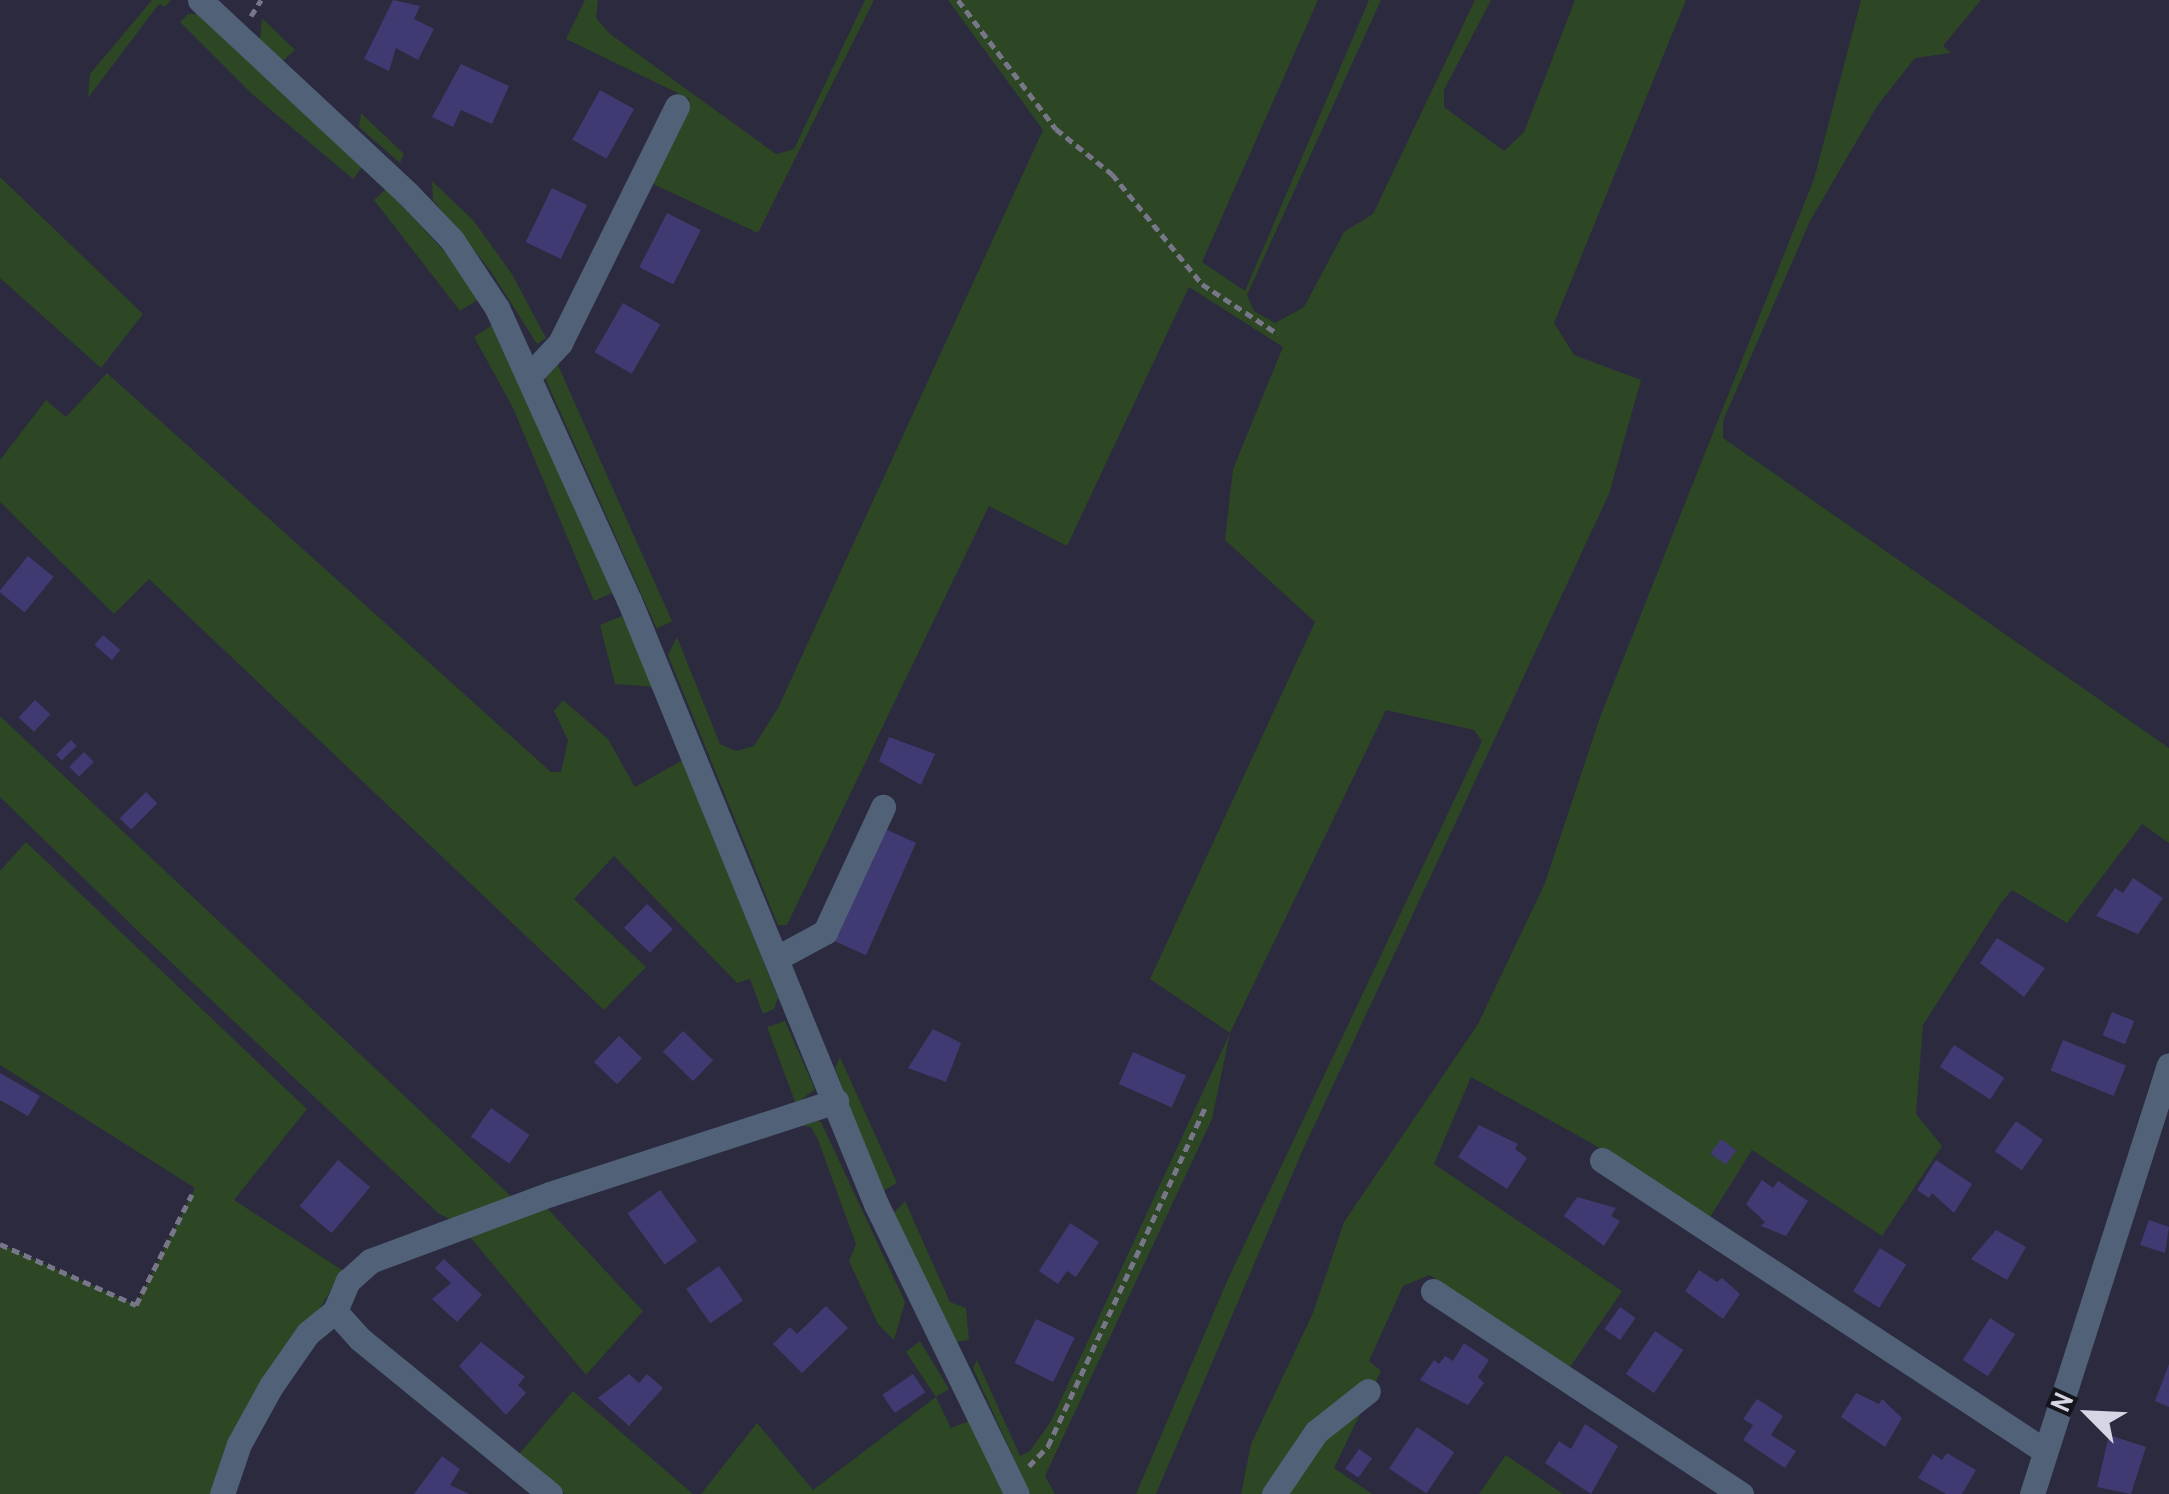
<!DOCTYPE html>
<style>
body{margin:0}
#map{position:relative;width:2169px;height:1494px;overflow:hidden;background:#2b2a3f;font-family:"Archivo Narrow",sans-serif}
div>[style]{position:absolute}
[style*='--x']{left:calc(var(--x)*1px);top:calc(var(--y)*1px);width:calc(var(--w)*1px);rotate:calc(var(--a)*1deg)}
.green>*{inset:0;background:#2d4624;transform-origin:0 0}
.building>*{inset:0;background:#403a72;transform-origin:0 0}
.path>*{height:5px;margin-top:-2.5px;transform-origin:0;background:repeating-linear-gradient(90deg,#787789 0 8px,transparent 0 13px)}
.minor>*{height:25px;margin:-12.5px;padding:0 12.5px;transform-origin:12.5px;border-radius:12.5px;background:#516278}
span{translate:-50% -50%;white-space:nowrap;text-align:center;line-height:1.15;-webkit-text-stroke:10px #14141d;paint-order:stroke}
.north{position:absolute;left:2039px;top:1364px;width:100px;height:100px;-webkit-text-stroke:8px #14141d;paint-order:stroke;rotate:294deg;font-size:28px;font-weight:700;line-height:40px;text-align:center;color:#d6d5e3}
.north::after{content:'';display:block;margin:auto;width:35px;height:45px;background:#d6d5e3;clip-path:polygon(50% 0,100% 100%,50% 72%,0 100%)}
</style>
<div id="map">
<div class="green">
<div style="clip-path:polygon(152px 0,171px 0,165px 7px,159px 4px,88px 98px,90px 74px)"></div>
<div style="clip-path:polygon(585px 0,598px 0,596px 18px,610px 34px,776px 154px,794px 149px,865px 0,874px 0,758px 233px,651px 183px,690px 99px,566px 39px)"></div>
<div style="clip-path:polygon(948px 0,1318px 0,1202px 262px,1245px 291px,1369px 0,1381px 0,1247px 295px,1254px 311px,1275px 323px,1304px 307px,1344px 232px,1373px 214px,1475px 0,1491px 0,1444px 90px,1444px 107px,1504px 151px,1524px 132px,1575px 0,1686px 0,1554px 323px,1574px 355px,1641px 380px,1609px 494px,1301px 1154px,1156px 1494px,1136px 1494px,1228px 1279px,1482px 741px,1474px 730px,1386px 710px,1230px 1033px,1212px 1119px,1045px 1476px,1055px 1494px,1030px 1494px,973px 1368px,977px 1360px,1020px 1456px,1030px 1451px,1051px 1421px,1230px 1033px,1150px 979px,1315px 622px,1225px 540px,1233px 469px,1283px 347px,1189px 287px,1067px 546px,989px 506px,787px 925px,778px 925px,668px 655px,677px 637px,720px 744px,736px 751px,754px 746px,778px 708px,1043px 130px)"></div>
<div style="clip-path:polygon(1861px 0,1981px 0,1943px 46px,1951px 53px,1915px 58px,1877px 106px,1810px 221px,1723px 421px,1723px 438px,2169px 748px,2169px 843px,2142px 824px,2067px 923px,2012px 890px,2001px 903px,1923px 1025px,1916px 1114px,1942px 1146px,1882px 1236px,1752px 1150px,1707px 1222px,1593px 1144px,1471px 1077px,1434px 1164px,1622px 1291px,1570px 1367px,1430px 1275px,1403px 1286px,1369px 1361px,1381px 1371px,1334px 1468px,1372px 1494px,1241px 1494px,1251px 1444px,1313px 1313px,1344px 1222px,1478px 1024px,1545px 883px,1600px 717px,1814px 179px)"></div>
<div style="clip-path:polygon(188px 14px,197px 14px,363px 166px,353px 179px,253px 95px,180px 22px)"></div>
<div style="clip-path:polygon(262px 18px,295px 50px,283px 61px,260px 40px)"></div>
<div style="clip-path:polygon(361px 113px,404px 154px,400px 163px,359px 127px)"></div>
<div style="clip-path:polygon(0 177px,143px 314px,101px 368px,0 278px)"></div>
<div style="clip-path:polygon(432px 181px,473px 220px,512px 274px,546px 338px,537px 344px,490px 270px,433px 200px)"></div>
<div style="clip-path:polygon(386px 189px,445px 252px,478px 300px,460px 311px,374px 200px)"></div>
<div style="clip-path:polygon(492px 325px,614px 592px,594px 601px,513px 408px,474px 337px)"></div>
<div style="left:557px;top:363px;width:283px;height:17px;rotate:66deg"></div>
<div style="clip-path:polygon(107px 373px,551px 772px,561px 772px,568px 740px,554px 711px,563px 700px,608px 739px,635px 787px,683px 760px,778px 998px,774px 1009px,763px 1014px,750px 979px,737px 983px,614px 856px,574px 899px,646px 967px,604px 1010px,149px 579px,114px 614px,0 502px,0 460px,46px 400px,66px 417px)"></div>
<div style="clip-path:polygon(622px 616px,654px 687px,615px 684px,600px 625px)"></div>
<div style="clip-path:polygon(0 716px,178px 883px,513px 1198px,453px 1221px,438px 1213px,142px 935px,0 797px)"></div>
<div style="clip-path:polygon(26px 842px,307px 1109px,234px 1200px,342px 1270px,214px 1494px,0 1494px,0 1244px,136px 1305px,195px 1188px,0 1065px,0 871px)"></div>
<div style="clip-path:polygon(785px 1021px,815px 1089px,796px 1104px,767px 1027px)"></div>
<div style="clip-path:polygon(840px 1057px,897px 1183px,881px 1192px,835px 1068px)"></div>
<div style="clip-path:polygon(814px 1119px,821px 1122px,905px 1302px,894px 1340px,878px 1324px,849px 1261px,856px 1244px,818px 1140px,811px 1127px,794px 1125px)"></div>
<div style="clip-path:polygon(905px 1201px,950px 1302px,966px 1308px,969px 1340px,954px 1342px,892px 1215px)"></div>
<div style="clip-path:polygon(545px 1206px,643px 1311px,586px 1375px,469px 1236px)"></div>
<div style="clip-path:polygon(920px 1341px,949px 1389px,936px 1397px,951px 1428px,969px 1421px,1004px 1494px,701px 1494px,757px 1423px,813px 1490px,936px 1397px,906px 1352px)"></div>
<div style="clip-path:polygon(573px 1391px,693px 1494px,565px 1494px,518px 1455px)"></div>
<div style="clip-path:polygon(1506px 1455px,1563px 1494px,1479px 1494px)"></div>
</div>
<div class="building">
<div style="clip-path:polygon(393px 0,420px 6px,414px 19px,434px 29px,418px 60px,396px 48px,389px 71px,364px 59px)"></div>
<div style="clip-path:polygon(461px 64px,509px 86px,492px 124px,461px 110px,453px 127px,432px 117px)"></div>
<div style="left:600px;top:90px;width:39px;height:57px;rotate:29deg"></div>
<div style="left:552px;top:188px;width:39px;height:60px;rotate:26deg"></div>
<div style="left:667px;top:213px;width:38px;height:61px;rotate:27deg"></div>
<div style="left:623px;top:303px;width:43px;height:57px;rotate:30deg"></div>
<div style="left:28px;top:556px;width:33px;height:46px;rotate:39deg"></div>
<div style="left:103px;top:635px;width:23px;height:13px;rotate:41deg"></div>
<div style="left:35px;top:700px;width:21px;height:24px;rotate:43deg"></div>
<div style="clip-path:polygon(889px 737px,935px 754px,921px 785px,879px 761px)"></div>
<div style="left:71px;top:740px;width:8px;height:21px;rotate:45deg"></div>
<div style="left:84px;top:752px;width:14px;height:21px;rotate:45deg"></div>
<div style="left:146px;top:792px;width:16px;height:37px;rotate:45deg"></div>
<div style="left:885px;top:829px;width:34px;height:123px;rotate:24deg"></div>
<div style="clip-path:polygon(2133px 878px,2163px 898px,2138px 934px,2096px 916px,2115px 888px,2123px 893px)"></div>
<div style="left:647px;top:904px;width:36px;height:33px;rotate:44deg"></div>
<div style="clip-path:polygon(1997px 938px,2045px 968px,2024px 997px,1980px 963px)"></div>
<div style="left:2112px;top:1012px;width:24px;height:25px;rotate:22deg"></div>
<div style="clip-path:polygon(933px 1029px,961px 1043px,946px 1082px,908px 1068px)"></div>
<div style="left:683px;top:1031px;width:42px;height:29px;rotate:44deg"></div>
<div style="left:619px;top:1036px;width:32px;height:36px;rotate:44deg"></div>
<div style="left:2063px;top:1040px;width:68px;height:33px;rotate:22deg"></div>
<div style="left:1954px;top:1045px;width:60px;height:26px;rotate:33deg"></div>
<div style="left:1133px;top:1052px;width:58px;height:35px;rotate:24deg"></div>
<div style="clip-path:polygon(0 1073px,40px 1096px,28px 1116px,0 1100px)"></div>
<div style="left:491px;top:1108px;width:47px;height:35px;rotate:35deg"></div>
<div style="left:2016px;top:1121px;width:33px;height:37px;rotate:35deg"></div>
<div style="clip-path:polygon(1479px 1125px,1518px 1144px,1515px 1149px,1527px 1158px,1507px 1189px,1458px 1157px)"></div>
<div style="left:1721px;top:1139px;width:19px;height:18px;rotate:36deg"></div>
<div style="left:338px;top:1160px;width:42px;height:60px;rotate:40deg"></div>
<div style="clip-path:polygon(1936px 1160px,1972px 1184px,1954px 1213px,1932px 1193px,1929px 1198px,1917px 1190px)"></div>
<div style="clip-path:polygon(1762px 1180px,1773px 1188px,1778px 1181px,1808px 1201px,1786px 1236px,1761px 1226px,1765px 1222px,1746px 1204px)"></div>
<div style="left:660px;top:1190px;width:63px;height:40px;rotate:54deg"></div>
<div style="clip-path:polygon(1577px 1197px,1616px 1208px,1611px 1216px,1620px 1221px,1604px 1246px,1564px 1216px)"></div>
<div style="clip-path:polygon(2149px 1220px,2169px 1227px,2165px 1253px,2140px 1245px)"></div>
<div style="clip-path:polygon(1070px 1223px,1099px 1242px,1076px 1277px,1067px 1271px,1058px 1284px,1039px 1271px)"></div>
<div style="clip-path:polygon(1996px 1230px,2026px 1247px,2007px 1280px,1971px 1259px)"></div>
<div style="left:1880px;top:1248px;width:31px;height:51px;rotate:32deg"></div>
<div style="clip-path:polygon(444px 1259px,482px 1295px,457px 1322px,432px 1299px,451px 1283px,435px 1268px)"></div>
<div style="left:719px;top:1266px;width:42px;height:40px;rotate:55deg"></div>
<div style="clip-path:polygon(1699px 1270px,1717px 1282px,1722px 1278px,1740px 1294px,1723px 1319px,1685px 1291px)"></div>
<div style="clip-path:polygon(826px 1306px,848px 1328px,802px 1373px,773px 1344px,790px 1327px,797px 1334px)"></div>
<div style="left:1620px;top:1307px;width:19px;height:27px;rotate:35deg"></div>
<div style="left:1990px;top:1318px;width:30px;height:50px;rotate:33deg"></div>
<div style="left:1036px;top:1319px;width:43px;height:49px;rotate:26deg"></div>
<div style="left:1655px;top:1331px;width:34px;height:52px;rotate:34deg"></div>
<div style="clip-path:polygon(481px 1342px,525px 1377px,518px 1385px,526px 1393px,506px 1415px,459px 1366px)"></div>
<div style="clip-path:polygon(1464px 1343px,1489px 1360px,1478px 1377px,1484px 1383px,1468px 1405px,1420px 1380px,1434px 1360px,1439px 1364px,1445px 1356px,1453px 1361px)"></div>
<div style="clip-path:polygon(2169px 1364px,2169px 1407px,2155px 1401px)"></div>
<div style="clip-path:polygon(629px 1374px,639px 1383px,647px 1374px,663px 1388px,629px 1426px,598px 1398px)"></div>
<div style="left:913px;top:1374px;width:22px;height:37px;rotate:56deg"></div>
<div style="clip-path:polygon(1856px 1393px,1879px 1404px,1882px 1399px,1902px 1418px,1885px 1447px,1841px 1417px)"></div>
<div style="clip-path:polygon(1757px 1399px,1783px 1416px,1771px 1435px,1796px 1451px,1785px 1468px,1743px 1440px,1753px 1425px,1743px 1419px)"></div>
<div style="clip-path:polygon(1585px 1424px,1618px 1446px,1591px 1494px,1545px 1463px,1559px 1441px,1571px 1449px)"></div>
<div style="left:1417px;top:1427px;width:45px;height:50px;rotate:34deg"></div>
<div style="clip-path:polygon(2109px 1435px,2146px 1447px,2131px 1494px,2097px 1487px)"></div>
<div style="left:1359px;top:1449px;width:16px;height:24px;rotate:35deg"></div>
<div style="clip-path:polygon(1947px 1453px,1976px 1470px,1962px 1494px,1946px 1494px,1918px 1478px,1933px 1454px,1942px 1460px)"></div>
<div style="clip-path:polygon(442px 1456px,460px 1469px,450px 1485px,469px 1494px,414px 1494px)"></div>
</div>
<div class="path">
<div style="--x:958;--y:0;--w:162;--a:52.8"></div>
<div style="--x:1056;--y:129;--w:72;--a:38.8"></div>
<div style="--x:1112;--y:174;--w:142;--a:50.7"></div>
<div style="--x:1202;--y:284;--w:91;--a:33.3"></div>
<div style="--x:251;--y:16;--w:19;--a:-58"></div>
<div style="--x:0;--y:1244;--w:149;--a:24.2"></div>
<div style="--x:136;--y:1305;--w:124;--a:-63.2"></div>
<div style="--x:1029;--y:1466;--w:28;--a:-46"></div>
<div style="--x:1048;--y:1446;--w:376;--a:-65.1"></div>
</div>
<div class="minor">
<div style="--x:200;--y:0;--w:283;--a:43"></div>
<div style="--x:407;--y:193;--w:65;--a:46.2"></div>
<div style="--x:452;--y:240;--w:82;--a:56.5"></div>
<div style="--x:497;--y:308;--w:320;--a:65.7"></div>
<div style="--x:629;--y:600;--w:653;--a:67.76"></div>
<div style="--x:876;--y:1204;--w:322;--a:64.1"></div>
<div style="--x:530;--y:375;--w:44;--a:-46.8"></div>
<div style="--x:560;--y:343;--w:264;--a:-63.7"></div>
<div style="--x:777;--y:958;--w:55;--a:-28.4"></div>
<div style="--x:825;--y:932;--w:138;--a:-65.1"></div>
<div style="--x:1602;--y:1160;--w:530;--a:33.3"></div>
<div style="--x:1433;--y:1291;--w:369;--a:33.4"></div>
<div style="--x:222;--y:1494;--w:53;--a:-71.2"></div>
<div style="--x:239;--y:1444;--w:66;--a:-61.1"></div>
<div style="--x:271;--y:1386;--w:65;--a:-55.1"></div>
<div style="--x:308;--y:1333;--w:35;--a:-39"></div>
<div style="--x:550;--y:1494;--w:245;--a:-140.8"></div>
<div style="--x:360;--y:1339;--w:38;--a:-132"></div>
<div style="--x:335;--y:1311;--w:33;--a:-67"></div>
<div style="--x:348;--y:1281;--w:30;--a:-42"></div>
<div style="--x:370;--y:1261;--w:192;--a:-20.4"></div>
<div style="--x:550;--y:1194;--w:301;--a:-18"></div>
<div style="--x:1274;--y:1494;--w:75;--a:-55.9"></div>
<div style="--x:1316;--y:1432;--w:66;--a:-38.3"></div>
<div style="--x:2032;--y:1494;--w:450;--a:-72.3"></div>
</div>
<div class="north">N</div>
</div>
